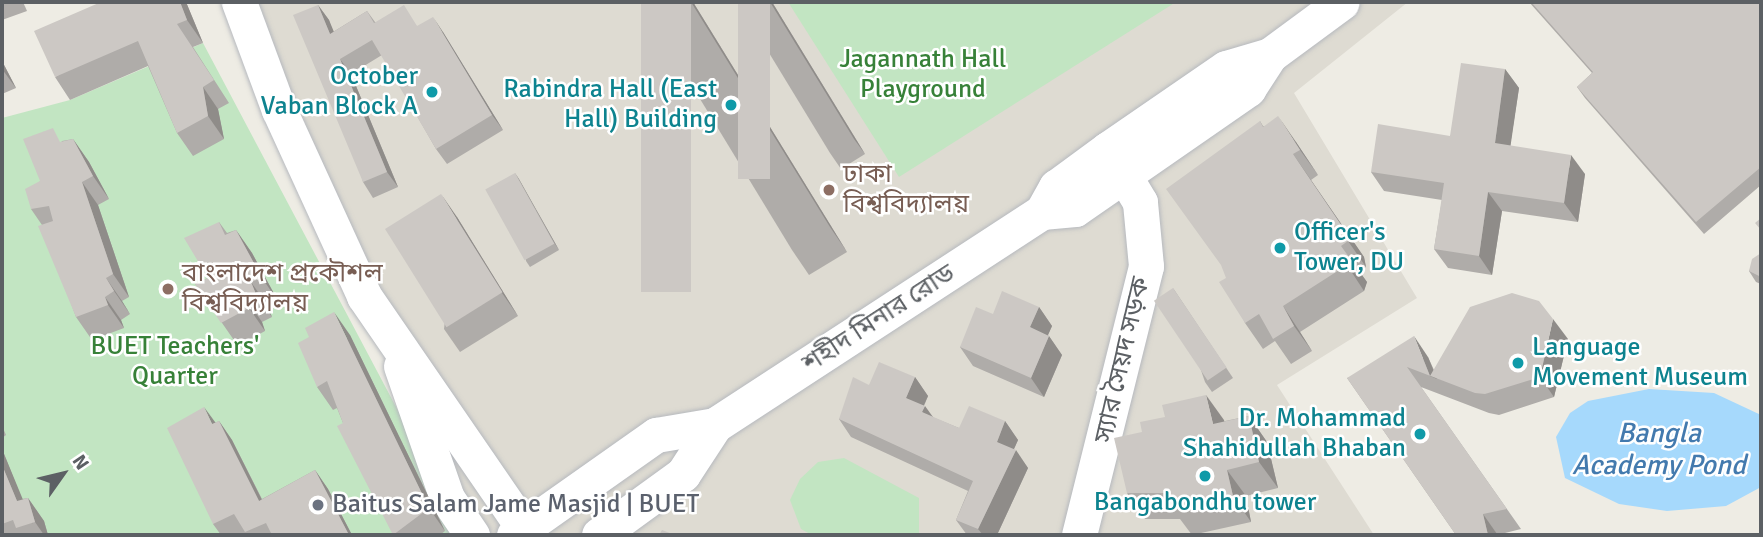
<!DOCTYPE html>
<meta charset="utf-8">
<style>
body{margin:0}
#map{position:relative;width:1763px;height:537px;overflow:hidden;background:#eeece4;font-family:Signika,"Noto Sans Bengali",sans-serif}
div>[style]{position:absolute}
[style*='--x']{left:calc(var(--x)*1px);top:calc(var(--y)*1px);width:calc(var(--w)*1px);rotate:calc(var(--a)*1deg)}
.education>*{inset:0;background:#dedbd2}
.green>*{inset:0;background:#c2e5c2}
.water>*{inset:0;background:#a6d9fc}
.roads{filter:drop-shadow(0 0 2px #b6b9be) drop-shadow(0 0 2px #b6b9be)}
.secondary>*{height:35px;margin:-17.5px;padding:0 17.5px;transform-origin:17.5px;border-radius:17.5px;background:#fff}
.wall>*{inset:0;background:#afaca9}
.shaded-wall>*{inset:0;background:#8f8c89}
.building>*{inset:0;background:#ccc8c4;transform-origin:0 0}
.dots>*{width:19px;height:19px;translate:-50% -50%;box-sizing:border-box;border:4px solid #fff;border-radius:50%}
span{translate:-50% -50%;white-space:nowrap;text-align:center;line-height:1.15;-webkit-text-stroke:5px #fff;paint-order:stroke}
.park-label{font-size:26px;color:#378138}
.culture-label{font-size:26px;color:#0d838f}
.right{translate:-100% -50%;text-align:right}
.left{translate:0 -50%;text-align:left}
.education-label{font-size:26px;color:#785e54}
.street-label{font-size:26px;color:#5c6064}
.worship-label{font-size:26px;color:#5b616d}
.water-label{font-size:28px;color:#437aae;font-style:italic}
.frame{position:absolute;inset:0;border:4px solid #5c6064;pointer-events:none}
.north{position:absolute;left:28px;top:439px;width:70px;height:70px;-webkit-text-stroke:5px #fff;paint-order:stroke;rotate:56deg;font-size:19px;font-weight:700;line-height:28px;text-align:center;color:#5c6064}
.north::after{content:'';display:block;margin:auto;width:24px;height:32px;background:#5c6064;clip-path:polygon(50% 0,100% 100%,50% 72%,0 100%)}
</style>
<div id="map">
<div class="education">
<div style="clip-path:polygon(227px 2px,1408px 2px,1294px 93px,1417px 298px,1277px 385px,1374px 535px,491px 535px,460px 489px)"></div>
</div>
<div class="green">
<div style="clip-path:polygon(788px 2px,1176px 2px,899px 177px)"></div>
<div style="clip-path:polygon(203px 43px,464px 535px,2px 535px,2px 118px,70px 100px)"></div>
<div style="clip-path:polygon(844px 458px,919px 498px,919px 535px,812px 535px,801px 529px,790px 500px,800px 479px,818px 462px)"></div>
</div>
<div class="water">
<div style="clip-path:polygon(1649px 389px,1714px 393px,1761px 415px,1761px 487px,1726px 506px,1667px 511px,1619px 504px,1565px 478px,1556px 437px,1570px 413px,1588px 401px)"></div>
</div>
<div class="roads">
<div class="secondary">
<div style="--x:239;--y:2;--w:115;--a:69.7"></div>
<div style="--x:279;--y:110;--w:205;--a:65.4"></div>
<div style="--x:364;--y:296;--w:290;--a:55.5"></div>
<div style="--x:1042;--y:212;--w:29;--a:-61"></div>
<div style="--x:1056;--y:187;--w:64;--a:-36.2"></div>
<div style="--x:1108;--y:149;--w:143;--a:-34.5"></div>
<div style="--x:1226;--y:68;--w:46;--a:-16.5"></div>
<div style="--x:1270;--y:55;--w:89;--a:-36.4"></div>
<div style="--x:401;--y:366;--w:140;--a:70.8"></div>
<div style="--x:447;--y:498;--w:45;--a:56"></div>
<div style="--x:514;--y:535;--w:174;--a:-35.2"></div>
<div style="--x:656;--y:435;--w:60;--a:-9.6"></div>
<div style="--x:599;--y:535;--w:104;--a:-36"></div>
<div style="--x:683;--y:474;--w:59;--a:-56.9"></div>
<div style="--x:715;--y:425;--w:390;--a:-33.1"></div>
<div style="--x:1042;--y:212;--w:33;--a:-5"></div>
<div style="--x:1075;--y:209;--w:211;--a:-34.7"></div>
<div style="--x:1248;--y:89;--w:40;--a:-57.1"></div>
<div style="--x:1079;--y:535;--w:277;--a:-76"></div>
<div style="--x:1146;--y:266;--w:64;--a:-95.4"></div>
<div style="--x:1140;--y:202;--w:62;--a:-121.1"></div>
</div>
</div>
<div class="wall">
<div style="clip-path:polygon(2px 2px,23px 2px,27px 11px,2px 20px)"></div>
<div style="clip-path:polygon(186px 2px,203px 43px,193px 47px,229px 103px,218px 109px,224px 139px,193px 156px,177px 133px,148px 66px,70px 100px,55px 77px)"></div>
<div style="clip-path:polygon(641px 2px,693px 2px,847px 252px,809px 275px,792px 250px)"></div>
<div style="clip-path:polygon(738px 2px,772px 2px,865px 154px,841px 169px,830px 153px)"></div>
<div style="clip-path:polygon(1529px 2px,1761px 2px,1761px 185px,1704px 234px,1585px 98px,1577px 87px,1592px 73px)"></div>
<div style="clip-path:polygon(318px 5px,329px 20px,333px 32px,367px 11px,375px 22px,418px 26px,443px 32px,503px 130px,447px 164px,436px 149px,382px 55px,351px 74px,398px 187px,373px 198px,363px 182px)"></div>
<div style="clip-path:polygon(2px 61px,16px 88px,2px 94px)"></div>
<div style="clip-path:polygon(1505px 69px,1519px 88px,1510px 146px,1585px 174px,1578px 222px,1502px 211px,1492px 275px,1448px 268px,1434px 249px,1442px 200px,1384px 191px,1371px 172px,1450px 136px)"></div>
<div style="clip-path:polygon(1260px 121px,1263px 126px,1296px 142px,1318px 175px,1311px 180px,1364px 257px,1366px 267px,1359px 271px,1367px 282px,1364px 291px,1300px 332px,1312px 351px,1291px 364px,1275px 341px,1263px 349px,1245px 323px,1226px 278px)"></div>
<div style="clip-path:polygon(73px 139px,89px 162px,109px 199px,98px 205px,129px 297px,122px 301px,130px 314px,121px 320px,124px 328px,92px 340px,76px 317px,42px 225px,31px 209px,40px 181px,62px 141px)"></div>
<div style="clip-path:polygon(515px 173px,559px 250px,530px 267px,526px 261px)"></div>
<div style="clip-path:polygon(457px 217px,518px 316px,460px 352px,444px 329px)"></div>
<div style="clip-path:polygon(219px 222px,227px 233px,236px 230px,252px 253px,278px 301px,267px 305px,272px 317px,262px 322px,265px 331px,238px 346px,195px 284px,208px 278px)"></div>
<div style="clip-path:polygon(1761px 253px,1761px 284px,1756px 282px,1749px 271px)"></div>
<div style="clip-path:polygon(1173px 288px,1233px 378px,1212px 392px,1205px 382px)"></div>
<div style="clip-path:polygon(1039px 307px,1052px 326px,1048px 335px,1062px 355px,1044px 397px,973px 366px,960px 347px,993px 314px)"></div>
<div style="clip-path:polygon(350px 335px,445px 531px,440px 535px,394px 535px,343px 423px,337px 408px,333px 410px,317px 387px)"></div>
<div style="clip-path:polygon(1568px 339px,1554px 397px,1499px 415px,1489px 413px,1421px 387px,1521px 529px,1497px 535px,1456px 535px,1347px 378px,1428px 357px,1434px 370px)"></div>
<div style="clip-path:polygon(915px 377px,928px 396px,924px 406px,932px 417px,959px 428px,1005px 421px,1018px 440px,1014px 449px,1028px 468px,997px 535px,967px 535px,956px 520px,968px 491px,851px 437px,839px 419px,869px 385px)"></div>
<div style="clip-path:polygon(1249px 416px,1267px 442px,1278px 488px,1246px 496px,1251px 522px,1192px 535px,1180px 519px,1145px 519px,1127px 493px,1225px 421px)"></div>
<div style="clip-path:polygon(219px 421px,232px 440px,262px 499px,315px 470px,328px 489px,352px 535px,247px 535px,246px 534px,243px 535px,221px 535px,213px 524px,215px 423px)"></div>
<div style="clip-path:polygon(2px 426px,6px 435px,2px 438px)"></div>
<div style="clip-path:polygon(2px 449px,22px 499px,28px 498px,44px 521px,48px 535px,2px 535px)"></div>
</div>
<div class="shaded-wall">
<div style="clip-path:polygon(180px 2px,186px 2px,203px 43px,187px 20px)"></div>
<div style="clip-path:polygon(691px 2px,693px 2px,847px 252px,830px 227px)"></div>
<div style="clip-path:polygon(770px 2px,772px 2px,865px 154px,854px 139px)"></div>
<div style="clip-path:polygon(318px 5px,329px 20px,341px 49px,330px 34px)"></div>
<div style="clip-path:polygon(433px 17px,443px 32px,503px 130px,492px 115px)"></div>
<div style="clip-path:polygon(340px 59px,351px 74px,398px 187px,387px 172px)"></div>
<div style="clip-path:polygon(2px 61px,16px 88px,2px 69px)"></div>
<div style="clip-path:polygon(1505px 69px,1519px 88px,1508px 163px,1495px 143px)"></div>
<div style="clip-path:polygon(203px 87px,218px 109px,224px 139px,208px 116px)"></div>
<div style="clip-path:polygon(1278px 116px,1296px 142px,1318px 175px,1300px 150px)"></div>
<div style="clip-path:polygon(73px 139px,89px 162px,109px 199px,93px 176px)"></div>
<div style="clip-path:polygon(1293px 154px,1364px 257px,1366px 267px,1348px 241px)"></div>
<div style="clip-path:polygon(1571px 155px,1585px 174px,1578px 222px,1564px 203px)"></div>
<div style="clip-path:polygon(515px 173px,519px 179px,559px 250px,555px 244px)"></div>
<div style="clip-path:polygon(82px 182px,98px 205px,129px 297px,113px 274px)"></div>
<div style="clip-path:polygon(1488px 192px,1502px 211px,1492px 275px,1479px 256px)"></div>
<div style="clip-path:polygon(441px 194px,457px 217px,518px 316px,502px 293px)"></div>
<div style="clip-path:polygon(236px 230px,252px 253px,278px 301px,262px 278px)"></div>
<div style="clip-path:polygon(1349px 257px,1367px 282px,1364px 291px,1347px 265px)"></div>
<div style="clip-path:polygon(106px 278px,122px 301px,130px 314px,114px 291px)"></div>
<div style="clip-path:polygon(251px 282px,267px 305px,272px 317px,256px 294px)"></div>
<div style="clip-path:polygon(105px 297px,121px 320px,124px 328px,108px 305px)"></div>
<div style="clip-path:polygon(246px 299px,262px 322px,265px 331px,249px 308px)"></div>
<div style="clip-path:polygon(1283px 306px,1300px 332px,1312px 351px,1294px 326px)"></div>
<div style="clip-path:polygon(1039px 307px,1052px 326px,1043px 346px,1030px 327px)"></div>
<div style="clip-path:polygon(334px 312px,350px 335px,445px 531px,429px 508px)"></div>
<div style="clip-path:polygon(1553px 319px,1568px 339px,1554px 397px,1540px 377px)"></div>
<div style="clip-path:polygon(1049px 336px,1062px 355px,1044px 397px,1031px 378px)"></div>
<div style="clip-path:polygon(1414px 336px,1428px 357px,1437px 379px,1430px 376px)"></div>
<div style="clip-path:polygon(915px 377px,928px 396px,919px 416px,906px 398px)"></div>
<div style="clip-path:polygon(1206px 395px,1224px 420px,1231px 450px,1213px 424px)"></div>
<div style="clip-path:polygon(925px 406px,938px 424px,922px 412px)"></div>
<div style="clip-path:polygon(204px 407px,218px 426px,212px 424px)"></div>
<div style="clip-path:polygon(1249px 416px,1267px 442px,1278px 488px,1259px 462px)"></div>
<div style="clip-path:polygon(219px 421px,232px 440px,272px 520px,259px 501px)"></div>
<div style="clip-path:polygon(1005px 421px,1018px 440px,1009px 460px,997px 442px)"></div>
<div style="clip-path:polygon(2px 449px,33px 524px,17px 501px,2px 465px)"></div>
<div style="clip-path:polygon(1016px 450px,1028px 468px,997px 535px,983px 535px,978px 529px)"></div>
<div style="clip-path:polygon(315px 470px,328px 489px,352px 535px,349px 535px)"></div>
<div style="clip-path:polygon(1227px 470px,1246px 496px,1251px 522px,1233px 496px)"></div>
<div style="clip-path:polygon(28px 498px,44px 521px,48px 535px,44px 535px,35px 522px)"></div>
<div style="clip-path:polygon(1483px 514px,1497px 534px,1497px 535px,1488px 535px)"></div>
</div>
<div class="building">
<div style="clip-path:polygon(101px 2px,180px 2px,187px 20px,177px 24px,214px 80px,203px 87px,208px 116px,177px 133px,138px 41px,55px 77px,34px 31px)"></div>
<div style="left:641px;top:2px;width:50px;height:290px"></div>
<div style="left:738px;top:2px;width:32px;height:177px"></div>
<div style="clip-path:polygon(1531px 2px,1761px 2px,1761px 167px,1696px 222px,1577px 87px,1593px 72px)"></div>
<div style="clip-path:polygon(318px 5px,330px 34px,367px 11px,374px 23px,404px 5px,417px 26px,433px 17px,492px 115px,436px 149px,372px 40px,340px 59px,387px 172px,363px 182px,293px 15px)"></div>
<div style="clip-path:polygon(1461px 63px,1505px 69px,1495px 143px,1571px 155px,1564px 203px,1488px 192px,1479px 256px,1434px 249px,1444px 183px,1371px 172px,1378px 124px,1450px 136px)"></div>
<div style="clip-path:polygon(1278px 116px,1300px 150px,1293px 154px,1346px 232px,1348px 241px,1341px 246px,1349px 257px,1347px 265px,1283px 306px,1294px 326px,1273px 339px,1259px 314px,1245px 323px,1219px 282px,1226px 278px,1221px 265px,1166px 189px,1260px 121px,1263px 127px)"></div>
<div style="clip-path:polygon(53px 128px,60px 142px,73px 139px,93px 176px,82px 182px,113px 274px,106px 278px,114px 291px,105px 297px,108px 305px,76px 317px,38px 226px,53px 221px,49px 206px,31px 209px,25px 189px,40px 181px,23px 139px)"></div>
<div style="left:515px;top:173px;width:81px;height:34px;rotate:61deg"></div>
<div style="left:441px;top:194px;width:116px;height:66px;rotate:58deg"></div>
<div style="clip-path:polygon(1761px 218px,1761px 230px,1755px 223px)"></div>
<div style="clip-path:polygon(219px 222px,225px 235px,236px 230px,262px 278px,251px 282px,256px 294px,246px 299px,249px 308px,221px 323px,195px 284px,208px 278px,184px 238px)"></div>
<div style="clip-path:polygon(1761px 253px,1761px 277px,1749px 271px,1752px 259px)"></div>
<div style="left:1173px;top:288px;width:96px;height:23px;rotate:56deg"></div>
<div style="clip-path:polygon(1002px 291px,1039px 307px,1030px 327px,1049px 336px,1031px 378px,960px 347px,976px 307px,993px 314px)"></div>
<div style="clip-path:polygon(1512px 293px,1539px 301px,1553px 319px,1540px 377px,1485px 394px,1475px 393px,1407px 367px,1507px 509px,1483px 514px,1488px 535px,1456px 535px,1347px 378px,1414px 336px,1430px 376px,1470px 307px)"></div>
<div style="clip-path:polygon(334px 312px,429px 508px,393px 535px,337px 426px,343px 423px,327px 381px,317px 387px,298px 343px,309px 337px,305px 328px)"></div>
<div style="clip-path:polygon(879px 362px,915px 377px,906px 398px,925px 406px,922px 412px,959px 428px,969px 406px,1005px 421px,997px 442px,1016px 450px,978px 529px,956px 520px,973px 481px,839px 419px,853px 377px,869px 385px)"></div>
<div style="clip-path:polygon(1206px 395px,1213px 424px,1249px 416px,1259px 462px,1227px 470px,1233px 496px,1174px 509px,1170px 493px,1127px 493px,1114px 438px,1142px 432px,1140px 422px,1165px 417px,1162px 405px)"></div>
<div style="clip-path:polygon(204px 407px,212px 424px,219px 421px,259px 501px,315px 470px,349px 535px,272px 535px,266px 523px,245px 532px,234px 514px,213px 524px,167px 428px)"></div>
<div style="clip-path:polygon(2px 465px,17px 501px,28px 498px,35px 522px,16px 528px,13px 520px,2px 524px)"></div>
<div style="clip-path:polygon(662px 530px,675px 535px,659px 535px)"></div>
</div>
<div class="dots">
<div style="left:432px;top:92px;background:#0f9aa8"></div>
<div style="left:731px;top:105px;background:#0f9aa8"></div>
<div style="left:829px;top:190px;background:#8d6e63"></div>
<div style="left:1280px;top:248px;background:#0f9aa8"></div>
<div style="left:168px;top:289px;background:#8d6e63"></div>
<div style="left:1518px;top:363px;background:#0f9aa8"></div>
<div style="left:1420px;top:434px;background:#0f9aa8"></div>
<div style="left:1205px;top:476px;background:#0f9aa8"></div>
<div style="left:318px;top:505px;background:#6b7280"></div>
</div>
<div class="park-label">
<span style="left:923px;top:75px">Jagannath Hall<br>Playground</span>
<span style="left:175px;top:362px">BUET Teachers'<br>Quarter</span>
</div>
<div class="culture-label">
<span class="right" style="left:418px;top:92px">October<br>Vaban Block A</span>
<span class="right" style="left:717px;top:105px">Rabindra Hall (East<br>Hall) Building</span>
<span class="left" style="left:1294px;top:248px">Officer's<br>Tower, DU</span>
<span class="left" style="left:1532px;top:363px">Language<br>Movement Museum</span>
<span class="right" style="left:1406px;top:434px">Dr. Mohammad<br>Shahidullah Bhaban</span>
<span style="left:1205px;top:503px">Bangabondhu tower</span>
</div>
<div class="education-label">
<span class="left" style="left:843px;top:190px">ঢাকা<br>বিশ্ববিদ্যালয়</span>
<span class="left" style="left:182px;top:289px">বাংলাদেশ প্রকৌশল<br>বিশ্ববিদ্যালয়</span>
</div>
<div class="street-label">
<span style="left:879px;top:319px;rotate:-33deg">শহীদ মিনার রোড</span>
<span style="left:1123px;top:360px;rotate:-77deg">স্যার সৈয়দ সড়ক</span>
</div>
<div class="worship-label">
<span class="left" style="left:332px;top:505px">Baitus Salam Jame Masjid | BUET</span>
</div>
<div class="water-label">
<span style="left:1659px;top:449px">Bangla<br>Academy Pond</span>
</div>
<div class="frame"></div>
<div class="north">N</div>
</div>
